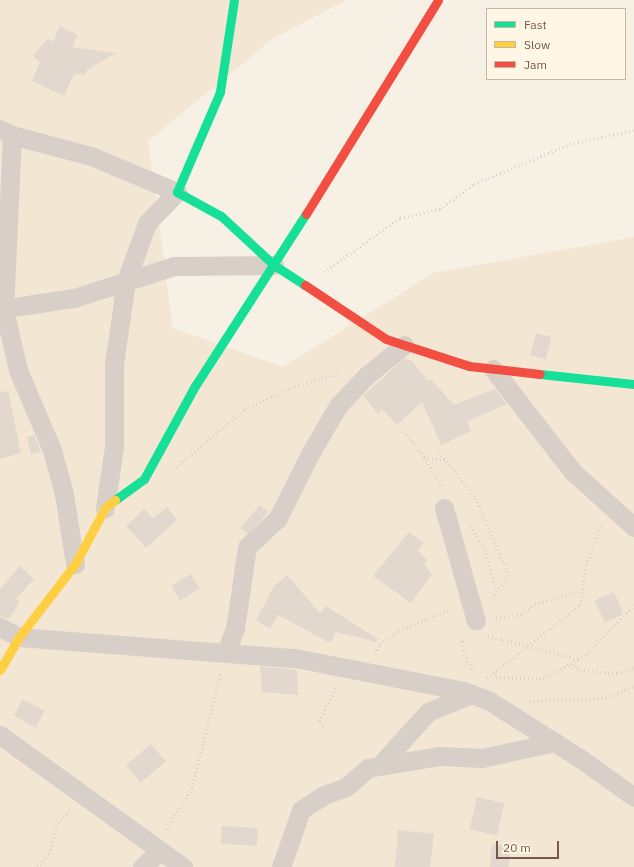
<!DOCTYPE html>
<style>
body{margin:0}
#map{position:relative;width:634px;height:867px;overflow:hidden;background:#f7f1e5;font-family:"IBM Plex Sans",sans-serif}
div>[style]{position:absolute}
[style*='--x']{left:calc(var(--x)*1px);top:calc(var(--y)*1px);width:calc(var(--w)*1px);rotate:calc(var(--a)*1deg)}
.residential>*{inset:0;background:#f3e7d4}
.building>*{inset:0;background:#e3d8cd;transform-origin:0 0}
.path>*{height:2.5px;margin-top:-1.25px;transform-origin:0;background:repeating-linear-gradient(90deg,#dad1ca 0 1px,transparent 0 4px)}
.street>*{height:19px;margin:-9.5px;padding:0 9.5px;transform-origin:9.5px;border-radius:9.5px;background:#d8cfc8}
.fast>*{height:9px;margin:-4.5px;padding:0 4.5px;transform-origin:4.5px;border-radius:4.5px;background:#16e098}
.slow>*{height:9px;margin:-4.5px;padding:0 4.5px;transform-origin:4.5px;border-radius:4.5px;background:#ffcf43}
.jam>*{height:9px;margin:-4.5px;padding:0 4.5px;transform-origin:4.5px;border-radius:4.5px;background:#f24e42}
span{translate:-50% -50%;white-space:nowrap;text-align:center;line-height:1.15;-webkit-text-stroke:4px #fff6e6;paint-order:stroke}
.legend{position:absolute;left:486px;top:8px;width:140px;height:72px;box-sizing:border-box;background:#fff6e6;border:1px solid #c8b7a6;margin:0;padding:5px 7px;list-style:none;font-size:12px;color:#755845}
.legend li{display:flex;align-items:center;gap:8px;height:20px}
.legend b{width:20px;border:1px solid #c8b7a6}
.scale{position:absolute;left:496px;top:841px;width:63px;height:18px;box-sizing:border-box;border:2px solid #755845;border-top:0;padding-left:5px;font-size:12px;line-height:14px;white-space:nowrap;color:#755845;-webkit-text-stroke:3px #fff6e6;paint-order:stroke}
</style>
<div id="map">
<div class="residential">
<div style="clip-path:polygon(0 0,347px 0,274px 38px,148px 141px,173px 328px,283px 367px,433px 273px,634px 237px,634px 867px,0 867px)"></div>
</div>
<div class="building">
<div style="clip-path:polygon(60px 26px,78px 35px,72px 47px,116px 53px,87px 70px,85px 75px,74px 74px,64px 96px,32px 81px,40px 62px,33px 56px,48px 38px,53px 42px)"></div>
<div style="left:536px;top:333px;width:16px;height:23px;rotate:14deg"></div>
<div style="clip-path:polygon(405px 358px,412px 361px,428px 381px,431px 379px,454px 405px,495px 389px,507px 404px,467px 422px,471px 431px,441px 445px,422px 402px,397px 425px,382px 409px,378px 414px,363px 396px)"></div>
<div style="clip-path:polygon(8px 391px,21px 453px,0 459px,0 392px)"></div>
<div style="clip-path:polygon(34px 435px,41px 452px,31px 454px,27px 437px)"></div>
<div style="left:260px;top:505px;width:11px;height:30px;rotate:41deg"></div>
<div style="clip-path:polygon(167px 507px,177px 520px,146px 548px,126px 526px,144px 509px,153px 518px)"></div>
<div style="clip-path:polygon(409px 532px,424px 543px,418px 551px,428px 560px,424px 564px,432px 575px,411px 603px,373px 576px)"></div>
<div style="clip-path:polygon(20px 566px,34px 579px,16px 599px,20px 601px,9px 619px,0 616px,0 589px)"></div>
<div style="left:191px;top:574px;width:17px;height:23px;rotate:59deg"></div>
<div style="clip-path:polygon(287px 575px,320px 613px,326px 606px,378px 639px,376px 642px,336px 632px,330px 643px,278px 615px,270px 629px,256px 620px,274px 586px)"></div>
<div style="left:614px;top:592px;width:24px;height:21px;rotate:66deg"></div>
<div style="clip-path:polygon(260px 666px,297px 670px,298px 695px,262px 692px)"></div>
<div style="left:23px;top:699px;width:25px;height:19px;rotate:29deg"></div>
<div style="left:151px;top:744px;width:23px;height:33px;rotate:50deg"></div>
<div style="left:477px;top:797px;width:28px;height:33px;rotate:13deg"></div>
<div style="left:222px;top:826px;width:36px;height:18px;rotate:3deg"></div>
<div style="clip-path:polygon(398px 830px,434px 834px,430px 867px,395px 867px)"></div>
<div style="left:492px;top:844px;width:19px;height:23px;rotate:6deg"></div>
</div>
<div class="path">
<div style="--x:324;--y:272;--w:93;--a:-35.4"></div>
<div style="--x:400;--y:218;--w:41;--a:-12.7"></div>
<div style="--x:440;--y:209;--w:42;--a:-36.3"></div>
<div style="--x:474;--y:184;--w:104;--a:-22.6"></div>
<div style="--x:570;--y:144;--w:66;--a:-12.3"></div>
<div style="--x:404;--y:431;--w:33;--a:52"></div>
<div style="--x:424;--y:457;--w:24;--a:9"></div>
<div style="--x:439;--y:452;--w:59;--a:51.2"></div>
<div style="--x:476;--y:498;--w:84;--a:66.8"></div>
<div style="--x:509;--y:575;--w:32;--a:125"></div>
<div style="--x:424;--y:457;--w:35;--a:59"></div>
<div style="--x:176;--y:467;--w:90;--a:-40"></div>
<div style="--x:245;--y:409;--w:55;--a:-24.7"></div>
<div style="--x:295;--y:386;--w:47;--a:-14.9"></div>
<div style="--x:471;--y:526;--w:28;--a:60"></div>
<div style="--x:485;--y:550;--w:43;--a:73.7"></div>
<div style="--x:496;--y:618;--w:26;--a:-9"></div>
<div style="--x:522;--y:614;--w:16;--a:-38"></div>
<div style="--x:535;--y:604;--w:49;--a:-15.5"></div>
<div style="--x:488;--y:636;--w:93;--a:14.3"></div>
<div style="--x:465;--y:637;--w:6;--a:121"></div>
<div style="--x:462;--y:642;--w:12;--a:81"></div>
<div style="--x:464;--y:654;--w:22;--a:60"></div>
<div style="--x:375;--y:654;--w:11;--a:-63"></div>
<div style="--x:380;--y:644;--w:23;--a:-34"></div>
<div style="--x:399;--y:631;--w:56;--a:-22.9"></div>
<div style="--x:571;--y:663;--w:11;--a:38"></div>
<div style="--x:580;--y:670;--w:37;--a:5"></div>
<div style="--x:617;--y:673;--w:18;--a:-19"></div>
<div style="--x:491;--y:674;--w:6;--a:31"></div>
<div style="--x:496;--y:677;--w:47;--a:2.4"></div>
<div style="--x:543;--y:679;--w:51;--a:-29.6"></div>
<div style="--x:587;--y:654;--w:68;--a:-46.2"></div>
<div style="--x:487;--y:678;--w:118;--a:-38.1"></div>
<div style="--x:580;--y:605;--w:40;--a:-81.5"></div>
<div style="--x:586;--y:565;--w:44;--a:-69.9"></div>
<div style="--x:529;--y:701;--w:77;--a:-2.2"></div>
<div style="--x:606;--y:698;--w:30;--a:-23"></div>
<div style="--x:323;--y:727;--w:7;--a:-124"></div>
<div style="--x:319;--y:721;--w:38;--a:-63"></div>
<div style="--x:166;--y:829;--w:49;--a:-57.6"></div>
<div style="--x:192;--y:788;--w:120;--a:-76"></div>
<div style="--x:37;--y:867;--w:18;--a:-47"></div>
<div style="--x:49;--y:854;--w:32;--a:-74"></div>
<div style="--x:58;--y:823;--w:18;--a:-47"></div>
</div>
<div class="street">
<div style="--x:0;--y:129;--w:13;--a:27"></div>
<div style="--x:12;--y:135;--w:82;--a:14.9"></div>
<div style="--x:91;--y:156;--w:93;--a:22.7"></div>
<div style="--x:177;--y:192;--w:43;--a:134.1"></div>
<div style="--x:147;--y:223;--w:62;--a:109.9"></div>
<div style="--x:126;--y:281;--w:84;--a:98.2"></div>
<div style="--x:114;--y:364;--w:83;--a:90"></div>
<div style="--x:114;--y:447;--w:62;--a:98.4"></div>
<div style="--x:12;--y:135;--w:174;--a:92.6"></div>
<div style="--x:4;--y:309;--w:63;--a:77.1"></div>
<div style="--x:18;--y:370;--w:87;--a:67"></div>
<div style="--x:52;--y:450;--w:46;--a:74.7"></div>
<div style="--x:64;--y:494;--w:71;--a:81.1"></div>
<div style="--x:0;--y:309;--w:75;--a:-8.5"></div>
<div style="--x:74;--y:298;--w:105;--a:-17.7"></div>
<div style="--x:174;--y:266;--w:100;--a:-0.6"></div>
<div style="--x:493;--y:369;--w:129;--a:52.2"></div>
<div style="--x:572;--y:471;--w:84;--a:42.1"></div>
<div style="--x:444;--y:508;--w:117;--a:74.2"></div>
<div style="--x:0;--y:627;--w:21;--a:28"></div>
<div style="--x:19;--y:637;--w:277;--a:4.4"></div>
<div style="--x:295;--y:658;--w:171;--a:11.1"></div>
<div style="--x:463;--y:691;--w:27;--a:20"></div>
<div style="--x:488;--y:700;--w:110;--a:32.4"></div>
<div style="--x:581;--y:759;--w:65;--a:35.6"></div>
<div style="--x:226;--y:652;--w:25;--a:-69"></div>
<div style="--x:235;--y:629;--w:83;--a:-81.7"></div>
<div style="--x:247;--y:547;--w:42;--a:-43.1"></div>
<div style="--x:278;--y:518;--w:74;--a:-63.4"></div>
<div style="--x:311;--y:452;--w:53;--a:-59.6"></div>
<div style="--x:338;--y:406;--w:41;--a:-47"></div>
<div style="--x:366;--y:376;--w:49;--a:-39.2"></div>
<div style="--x:0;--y:735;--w:226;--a:35.8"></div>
<div style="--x:380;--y:765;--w:72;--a:-47.8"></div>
<div style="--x:428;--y:712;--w:47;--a:-22.7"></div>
<div style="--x:142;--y:867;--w:24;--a:-42"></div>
<div style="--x:281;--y:867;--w:60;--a:-70.7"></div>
<div style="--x:301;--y:810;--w:27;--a:-33"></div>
<div style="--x:324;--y:795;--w:23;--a:-20"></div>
<div style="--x:346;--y:787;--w:29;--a:-41"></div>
<div style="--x:368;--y:768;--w:73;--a:-9.5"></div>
<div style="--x:440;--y:756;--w:42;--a:2.7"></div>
<div style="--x:482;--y:758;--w:75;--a:-12.4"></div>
</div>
<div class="fast">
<div style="--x:234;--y:0;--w:93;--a:98.7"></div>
<div style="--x:220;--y:92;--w:109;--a:113.3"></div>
<div style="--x:177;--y:192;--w:50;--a:28.6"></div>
<div style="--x:221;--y:216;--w:72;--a:42.8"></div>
<div style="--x:274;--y:265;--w:37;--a:33"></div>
<div style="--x:540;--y:374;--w:95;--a:6.1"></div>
<div style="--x:115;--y:500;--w:36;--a:-36"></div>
<div style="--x:144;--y:479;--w:106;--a:-61.3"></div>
<div style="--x:195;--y:386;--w:205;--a:-57.2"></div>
</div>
<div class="slow">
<div style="--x:0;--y:670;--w:38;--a:-60"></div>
<div style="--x:19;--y:637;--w:92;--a:-52.5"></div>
<div style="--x:75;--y:564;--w:64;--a:-61.8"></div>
<div style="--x:105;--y:508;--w:13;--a:-39"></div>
</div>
<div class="jam">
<div style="--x:306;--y:214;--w:251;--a:-58.3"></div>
<div style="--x:305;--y:285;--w:97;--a:33.7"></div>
<div style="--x:386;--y:339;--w:87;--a:18"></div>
<div style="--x:469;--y:366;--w:71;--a:6.4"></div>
</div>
<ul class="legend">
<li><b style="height:5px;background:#16e098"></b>Fast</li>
<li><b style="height:5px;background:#ffcf43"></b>Slow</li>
<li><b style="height:5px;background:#f24e42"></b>Jam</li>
</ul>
<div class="scale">20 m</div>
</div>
